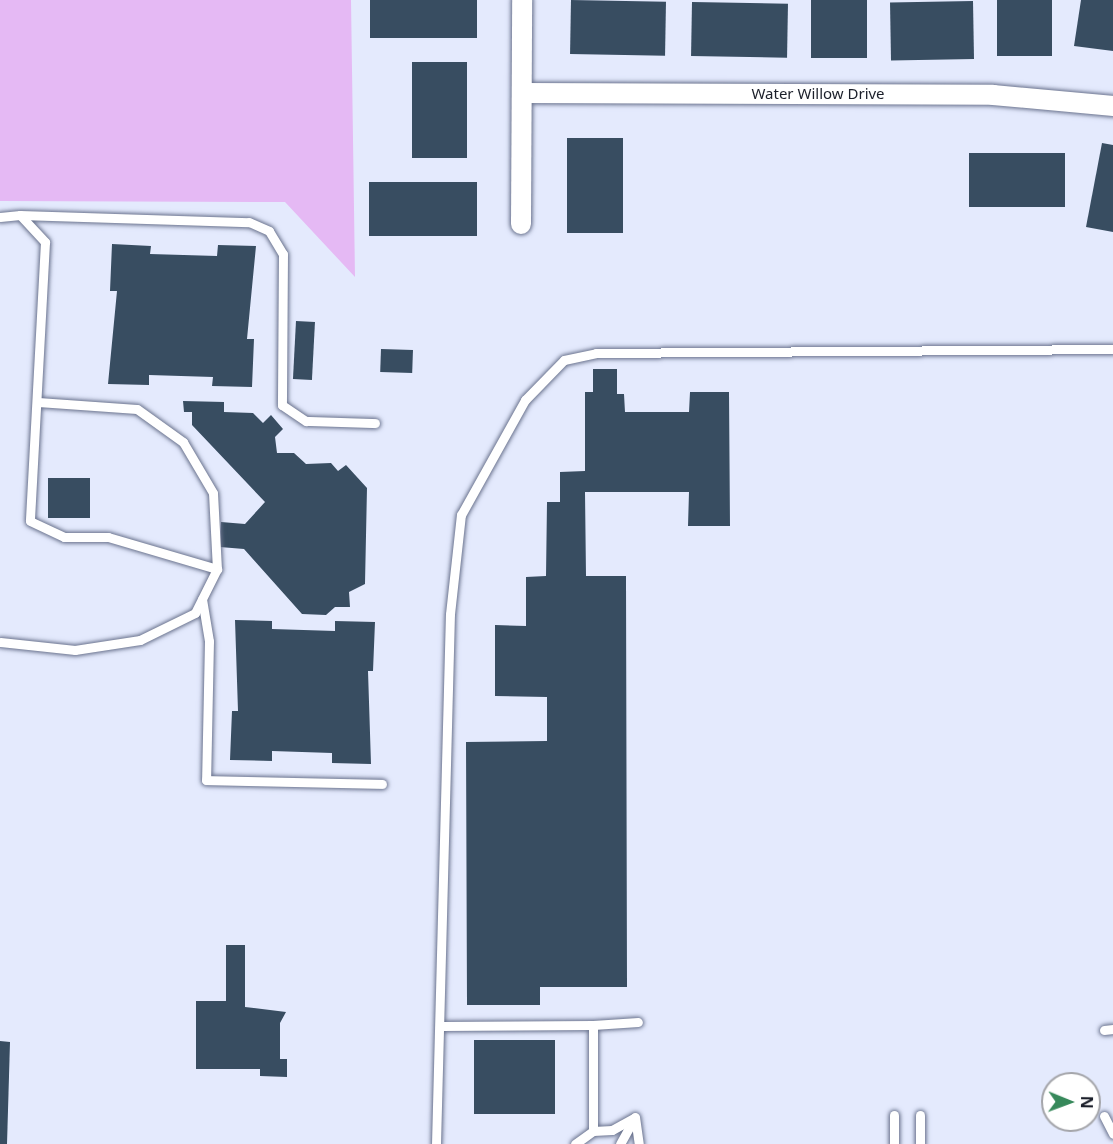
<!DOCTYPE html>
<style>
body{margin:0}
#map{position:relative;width:1113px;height:1144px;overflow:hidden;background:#e4eafd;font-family:"Noto Sans",sans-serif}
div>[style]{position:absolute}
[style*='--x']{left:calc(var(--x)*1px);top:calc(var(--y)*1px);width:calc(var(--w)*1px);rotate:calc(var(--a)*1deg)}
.green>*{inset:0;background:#e5b9f4}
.building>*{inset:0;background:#384d61;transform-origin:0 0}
.roads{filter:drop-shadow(0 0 2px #6a738e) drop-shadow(0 0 2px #6a738e)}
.service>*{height:9px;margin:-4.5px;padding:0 4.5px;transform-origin:4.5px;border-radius:4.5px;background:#fff}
.minor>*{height:20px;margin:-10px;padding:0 10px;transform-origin:10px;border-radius:10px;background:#fff}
span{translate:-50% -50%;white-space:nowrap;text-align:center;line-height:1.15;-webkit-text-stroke:6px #fff;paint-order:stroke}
.street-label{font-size:15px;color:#1b1f2a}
.north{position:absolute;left:1041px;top:1072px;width:60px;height:60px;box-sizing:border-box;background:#fff;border:2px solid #a4a5aa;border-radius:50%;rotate:91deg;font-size:16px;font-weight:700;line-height:24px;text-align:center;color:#1b1f2a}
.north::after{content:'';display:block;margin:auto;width:21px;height:27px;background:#37895b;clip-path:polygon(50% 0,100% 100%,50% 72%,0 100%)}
</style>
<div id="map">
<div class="green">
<div style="clip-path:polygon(0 0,351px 0,355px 277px,285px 202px,0 201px)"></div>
</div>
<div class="building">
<div style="left:370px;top:0;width:107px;height:38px"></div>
<div style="left:571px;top:0;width:95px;height:54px;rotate:1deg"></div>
<div style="left:811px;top:0;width:56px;height:58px"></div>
<div style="left:997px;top:0;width:55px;height:56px"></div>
<div style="clip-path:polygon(1081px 0,1113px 0,1113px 51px,1074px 46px)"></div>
<div style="left:973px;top:1px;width:58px;height:83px;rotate:89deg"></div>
<div style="left:692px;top:2px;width:96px;height:54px;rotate:1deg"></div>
<div style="left:412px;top:62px;width:55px;height:96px"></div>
<div style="left:567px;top:138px;width:56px;height:95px"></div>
<div style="clip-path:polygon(1102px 143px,1113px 145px,1113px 232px,1086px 227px)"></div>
<div style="left:969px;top:153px;width:96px;height:54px"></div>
<div style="left:369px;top:182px;width:108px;height:54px"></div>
<div style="clip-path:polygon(112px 244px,151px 246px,150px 254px,217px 256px,218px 245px,256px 246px,247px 339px,254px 339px,252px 387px,212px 386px,213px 377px,149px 375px,149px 385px,108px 384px,117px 291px,110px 291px)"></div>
<div style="left:296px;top:321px;width:19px;height:58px;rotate:3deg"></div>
<div style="left:381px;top:349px;width:32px;height:23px;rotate:2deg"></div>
<div style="clip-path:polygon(593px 369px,617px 369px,617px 394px,624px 394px,625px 412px,689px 412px,690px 392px,729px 392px,730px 526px,688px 526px,689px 492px,585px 492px,586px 576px,626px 576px,627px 987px,540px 987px,540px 1005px,467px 1005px,466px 742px,547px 741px,547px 697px,495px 696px,495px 625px,526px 626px,526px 577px,546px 576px,547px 502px,560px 502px,560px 472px,585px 471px,585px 392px,593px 392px)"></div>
<div style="clip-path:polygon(183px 401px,224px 402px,224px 412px,253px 413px,263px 423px,271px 415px,283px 429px,275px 437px,277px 453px,294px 453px,306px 464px,331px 463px,338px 471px,346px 465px,367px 488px,365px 584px,349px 592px,350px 607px,335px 607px,326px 615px,302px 614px,244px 549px,220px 547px,221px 522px,245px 524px,265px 502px,192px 425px,192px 412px,184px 412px)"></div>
<div style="left:48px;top:478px;width:42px;height:40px"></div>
<div style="clip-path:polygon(235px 620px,272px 621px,272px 629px,335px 631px,335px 621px,375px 622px,373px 671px,368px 671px,371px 764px,332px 763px,332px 753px,272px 751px,272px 761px,230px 760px,232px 711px,238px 711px)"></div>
<div style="clip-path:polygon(226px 945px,245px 945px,245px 1007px,286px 1012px,280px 1023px,280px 1059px,287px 1059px,287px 1077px,260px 1076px,260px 1069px,196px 1069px,196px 1001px,226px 1001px)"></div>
<div style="left:474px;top:1040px;width:81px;height:74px"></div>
<div style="clip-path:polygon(0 1041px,10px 1042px,7px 1144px,0 1144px)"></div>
</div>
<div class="roads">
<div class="service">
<div style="--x:20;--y:215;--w:229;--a:1.8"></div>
<div style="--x:249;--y:222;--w:22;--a:24"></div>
<div style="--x:269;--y:231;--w:27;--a:59"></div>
<div style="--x:283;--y:254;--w:151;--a:90.4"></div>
<div style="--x:282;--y:405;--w:29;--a:34"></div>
<div style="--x:306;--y:421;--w:69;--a:1.7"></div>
<div style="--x:0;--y:217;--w:20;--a:-6"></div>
<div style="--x:20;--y:215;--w:37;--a:47"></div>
<div style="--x:45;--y:242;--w:279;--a:93.1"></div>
<div style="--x:30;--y:521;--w:38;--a:25"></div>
<div style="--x:64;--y:537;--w:44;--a:0"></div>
<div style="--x:108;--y:537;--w:114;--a:16.4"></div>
<div style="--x:217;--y:569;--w:49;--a:116.6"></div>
<div style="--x:195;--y:613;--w:61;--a:153.9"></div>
<div style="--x:140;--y:640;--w:66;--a:171.3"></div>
<div style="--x:75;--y:650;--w:75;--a:-173.9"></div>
<div style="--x:38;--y:402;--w:99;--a:4"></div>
<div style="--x:137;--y:409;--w:57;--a:35.7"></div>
<div style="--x:183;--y:442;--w:59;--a:59.5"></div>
<div style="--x:213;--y:493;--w:76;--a:87"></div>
<div style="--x:202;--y:599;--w:43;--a:80.5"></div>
<div style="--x:209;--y:641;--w:139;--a:91.2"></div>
<div style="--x:206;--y:780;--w:176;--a:1.3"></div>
<div style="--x:593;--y:1025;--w:45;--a:-3.8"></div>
<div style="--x:441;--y:1026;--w:152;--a:-0.4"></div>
<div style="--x:593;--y:1025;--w:106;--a:90"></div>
<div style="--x:1104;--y:1030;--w:9;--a:-6"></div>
<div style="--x:920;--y:1115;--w:29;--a:90"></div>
<div style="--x:1104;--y:1116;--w:20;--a:63"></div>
<div style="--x:635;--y:1117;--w:27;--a:82"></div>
<div style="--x:436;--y:1144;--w:530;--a:-88.49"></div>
<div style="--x:450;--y:614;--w:100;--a:-83.7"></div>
<div style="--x:461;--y:515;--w:132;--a:-60.9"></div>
<div style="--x:525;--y:400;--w:56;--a:-45.7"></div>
<div style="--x:564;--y:360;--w:33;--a:-12"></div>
<div style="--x:596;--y:353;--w:517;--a:-0.44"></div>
<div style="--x:575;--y:1144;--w:22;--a:-36"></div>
<div style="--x:593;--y:1131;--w:19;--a:-3"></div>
<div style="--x:612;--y:1130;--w:26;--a:-29"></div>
<div style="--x:620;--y:1144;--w:29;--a:-61"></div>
<div style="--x:894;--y:1144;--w:29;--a:-90"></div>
</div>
<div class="minor">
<div style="--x:522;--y:93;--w:471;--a:0.2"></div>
<div style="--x:993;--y:95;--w:121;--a:5.2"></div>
<div style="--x:521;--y:224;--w:224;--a:-89.7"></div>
</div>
</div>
<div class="street-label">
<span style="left:818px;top:94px">Water Willow Drive</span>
</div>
<div class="north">N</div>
</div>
